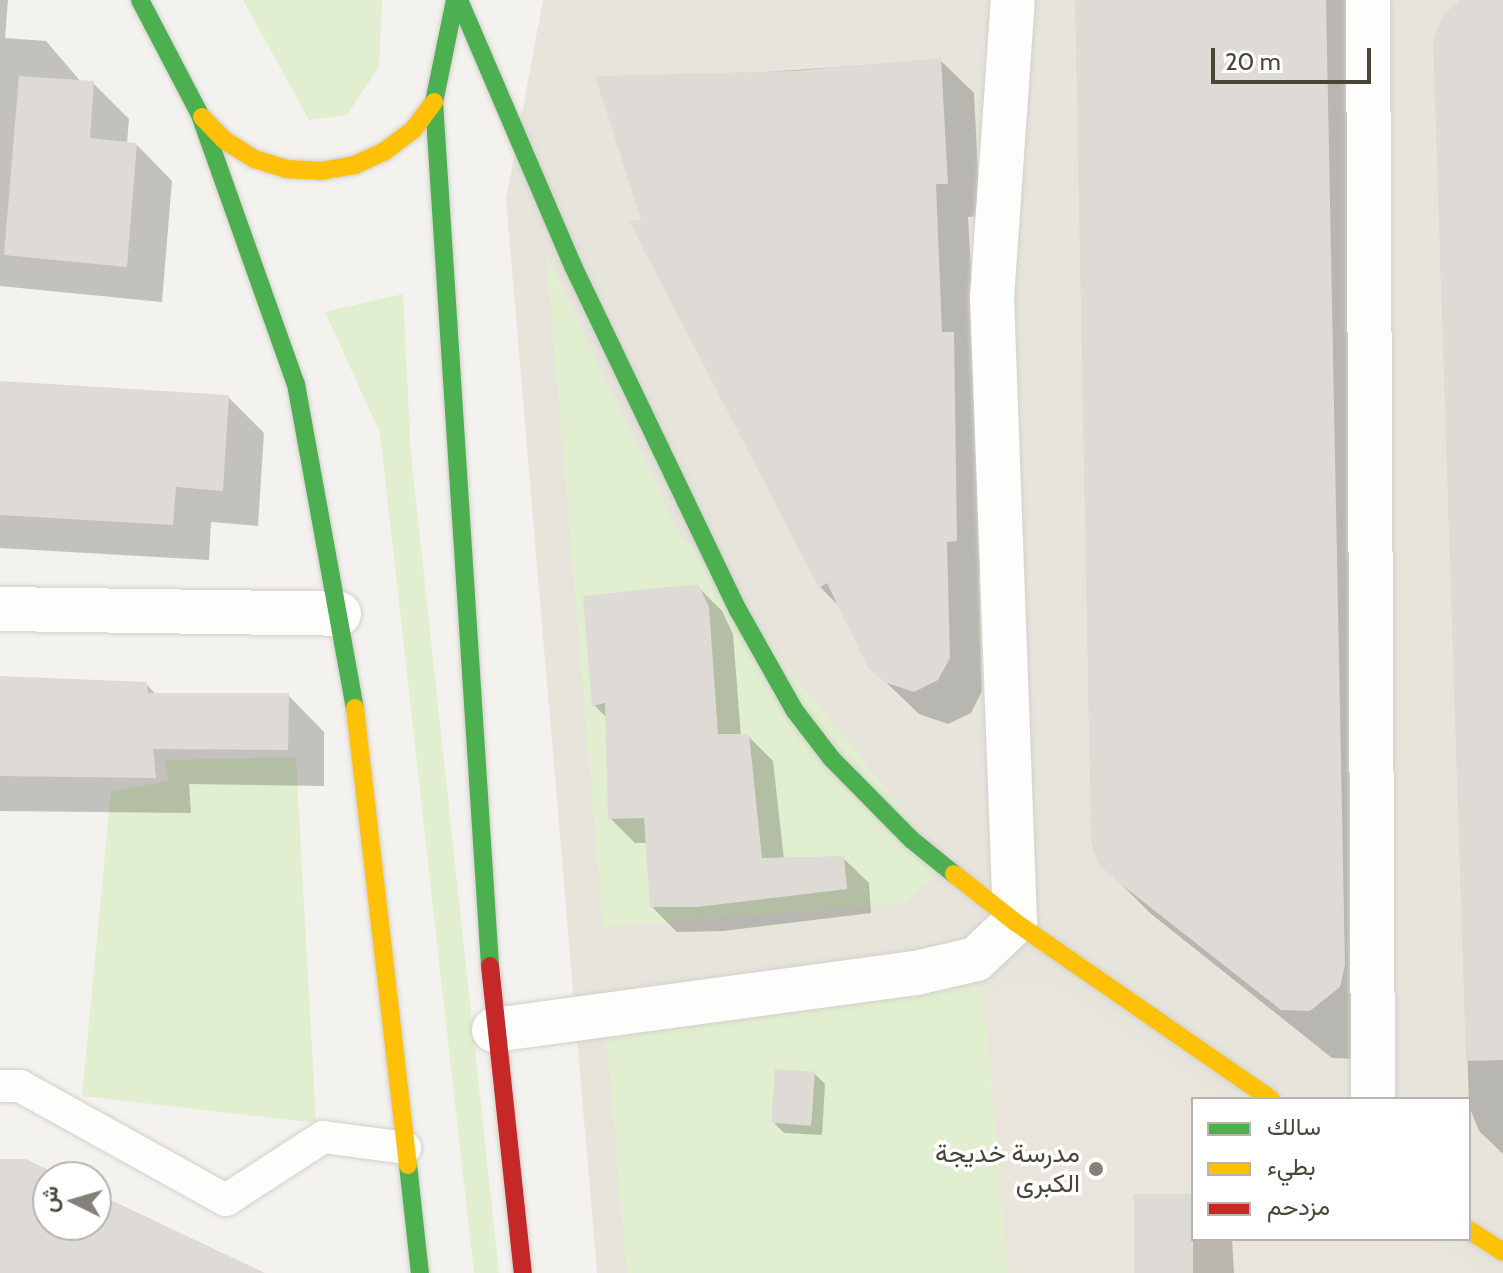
<!DOCTYPE html>
<meta charset="utf-8">
<style>
body{margin:0}
#map{position:relative;width:1503px;height:1273px;overflow:hidden;background:#f4f2ee;font-family:Cabin,Vazirmatn,sans-serif}
div>[style]{position:absolute}
[style*='--x']{left:calc(var(--x)*1px);top:calc(var(--y)*1px);width:calc(var(--w)*1px);rotate:calc(var(--a)*1deg)}
.residential>*{inset:0;background:#e7e4dc}
.education>*{inset:0;background:#eae5da}
.green>*{inset:0;background:#e1eecf;transform-origin:0 0}
.shadow>*{inset:0;background:#0003}
.building>*{inset:0;background:#dedbd6;transform-origin:0 0}
.roads{filter:drop-shadow(0 0 2px #d2d0cb) drop-shadow(0 0 2px #d2d0cb)}
.lane>*{height:32px;margin:-16px;padding:0 16px;transform-origin:16px;border-radius:16px;background:#fdfdfc}
.street>*{height:44px;margin:-22px;padding:0 22px;transform-origin:22px;border-radius:22px;background:#fdfdfc}
.fast>*{height:18px;margin:-9px;padding:0 9px;transform-origin:9px;border-radius:9px;background:#4caf50}
.slow>*{height:18px;margin:-9px;padding:0 9px;transform-origin:9px;border-radius:9px;background:#ffc107}
.jam>*{height:18px;margin:-9px;padding:0 9px;transform-origin:9px;border-radius:9px;background:#c62828}
.dots>*{width:22px;height:22px;translate:-50% -50%;box-sizing:border-box;border:4px solid #fff;border-radius:50%}
span{translate:-50% -50%;white-space:nowrap;text-align:center;line-height:1.15;-webkit-text-stroke:7px #fff;paint-order:stroke}
.poi-label{font-size:26px;color:#4b4439}
.right{translate:-100% -50%;text-align:right}
.legend{position:absolute;left:1191px;top:1097px;width:280px;height:144px;box-sizing:border-box;background:#fff;border:2px solid #b7b4b0;margin:0;padding:10px 14px;list-style:none;font-size:24px;color:#4b4439}
.legend li{display:flex;align-items:center;gap:16px;height:40px}
.legend b{width:40px;border:2px solid #b7b4b0}
.north{position:absolute;left:32px;top:1161px;width:80px;height:80px;box-sizing:border-box;background:#fff;border:2px solid #b7b4b0;border-radius:50%;rotate:275deg;font-size:22px;font-weight:700;line-height:32px;text-align:center;color:#4b4439}
.north::after{content:'';display:block;margin:auto;width:28px;height:36px;background:#868178;clip-path:polygon(50% 0,100% 100%,50% 72%,0 100%)}
.scale{position:absolute;left:1211px;top:48px;width:160px;height:36px;box-sizing:border-box;border:4px solid #4b4439;border-top:0;padding-left:10px;font-size:24px;line-height:28px;white-space:nowrap;color:#4b4439;-webkit-text-stroke:6px #fff;paint-order:stroke}
</style>
<div id="map">
<div class="residential">
<div style="clip-path:polygon(evenodd,543px 0,1503px 0,1503px 1273px,597px 1273px,506px 200px,543px 0,1193px 1099px,1469px 1099px,1469px 1239px,1193px 1239px,1193px 1099px)"></div>
</div>
<div class="education">
<div style="clip-path:polygon(1054px 983px,1229px 1099px,1193px 1099px,1193px 1239px,1431px 1239px,1487px 1273px,1007px 1273px,983px 986px)"></div>
</div>
<div class="green">
<div style="clip-path:polygon(243px 0,382px 0,379px 67px,347px 115px,309px 120px)"></div>
<div style="clip-path:polygon(546px 254px,677px 530px,947px 864px,904px 903px,603px 927px)"></div>
<div style="clip-path:polygon(403px 294px,411px 454px,499px 1273px,474px 1273px,380px 433px,325px 312px)"></div>
<div style="clip-path:polygon(296px 757px,316px 1123px,82px 1096px,111px 791px,169px 781px,165px 760px)"></div>
<div style="left:983px;top:986px;width:288px;height:380px;rotate:85deg"></div>
</div>
<div class="shadow">
<div style="clip-path:polygon(0 0,8px 0,5px 38px,46px 41px,82px 83px,93px 83px,129px 119px,127px 144px,136px 144px,172px 181px,162px 302px,0 286px)"></div>
<div style="clip-path:polygon(1077px 0,1373px 0,1359px 1059px,1332px 1058px,1150px 913px,1100px 863px)"></div>
<div style="clip-path:polygon(1498px 0,1503px 3px,1503px 1154px,1479px 1131px,1469px 1106px,1435px 41px)"></div>
<div style="clip-path:polygon(940px 60px,974px 93px,980px 216px,968px 217px,989px 574px,979px 574px,982px 691px,971px 713px,948px 724px,919px 714px,870px 667px,841px 608px,820px 587px,643px 222px,720px 75px)"></div>
<div style="clip-path:polygon(0 383px,228px 397px,264px 433px,258px 526px,211px 522px,209px 560px,0 548px)"></div>
<div style="clip-path:polygon(697px 586px,722px 611px,733px 634px,741px 736px,748px 736px,773px 761px,784px 860px,843px 858px,869px 883px,871px 913px,723px 931px,677px 932px,652px 907px,647px 843px,635px 843px,610px 818px,607px 718px,594px 705px)"></div>
<div style="clip-path:polygon(0 678px,146px 684px,157px 695px,288px 695px,324px 732px,324px 786px,189px 784px,191px 813px,0 811px)"></div>
<div style="clip-path:polygon(814px 1073px,825px 1084px,822px 1135px,784px 1133px,773px 1122px)"></div>
<div style="clip-path:polygon(1193px 1196px,1193px 1239px,1232px 1239px,1234px 1273px,1141px 1273px)"></div>
</div>
<div class="building">
<div style="clip-path:polygon(1075px 0,1326px 0,1345px 965px,1340px 987px,1310px 1011px,1281px 1010px,1117px 881px,1098px 864px,1091px 841px)"></div>
<div style="clip-path:polygon(1460px 0,1503px 0,1503px 1060px,1466px 1061px,1433px 41px,1443px 15px)"></div>
<div style="clip-path:polygon(941px 58px,948px 184px,936px 184px,942px 332px,954px 332px,957px 541px,947px 542px,950px 658px,938px 680px,914px 692px,884px 682px,868px 668px,827px 583px,819px 588px,629px 221px,641px 220px,595px 76px,794px 71px)"></div>
<div style="clip-path:polygon(19px 76px,94px 81px,90px 138px,137px 143px,127px 267px,4px 255px)"></div>
<div style="clip-path:polygon(0 381px,229px 395px,223px 491px,176px 487px,173px 525px,0 515px)"></div>
<div style="clip-path:polygon(698px 584px,709px 607px,718px 734px,749px 734px,762px 858px,844px 856px,847px 889px,697px 907px,650px 907px,644px 818px,608px 819px,605px 703px,592px 706px,583px 596px)"></div>
<div style="clip-path:polygon(0 676px,147px 682px,148px 693px,289px 693px,288px 750px,153px 749px,156px 778px,0 776px)"></div>
<div style="left:775px;top:1069px;width:40px;height:54px;rotate:4deg"></div>
<div style="clip-path:polygon(0 1159px,26px 1159px,63px 1177px,48px 1177px,48px 1225px,96px 1225px,96px 1193px,265px 1273px,0 1273px)"></div>
<div style="left:1193px;top:1194px;width:79px;height:59px;rotate:90deg"></div>
</div>
<div class="roads">
<div class="lane">
<div style="--x:0;--y:1086;--w:20;--a:0"></div>
<div style="--x:20;--y:1086;--w:235;--a:29"></div>
<div style="--x:226;--y:1200;--w:116;--a:-33"></div>
<div style="--x:323;--y:1137;--w:83;--a:7.6"></div>
</div>
<div class="street">
<div style="--x:1368;--y:0;--w:1099;--a:89.74"></div>
<div style="--x:0;--y:609;--w:339;--a:0.8"></div>
<div style="--x:494;--y:1030;--w:426;--a:-7.7"></div>
<div style="--x:916;--y:973;--w:62;--a:-13.1"></div>
<div style="--x:976;--y:959;--w:54;--a:-43.5"></div>
<div style="--x:1015;--y:922;--w:624;--a:-92.11"></div>
<div style="--x:992;--y:298;--w:299;--a:-86"></div>
</div>
<div class="fast">
<div style="--x:140;--y:0;--w:130;--a:62.4"></div>
<div style="--x:200;--y:115;--w:286;--a:70.4"></div>
<div style="--x:296;--y:384;--w:329;--a:79.7"></div>
<div style="--x:455;--y:0;--w:104;--a:101.6"></div>
<div style="--x:434;--y:102;--w:866;--a:86.29"></div>
<div style="--x:459;--y:0;--w:289;--a:66.8"></div>
<div style="--x:573;--y:266;--w:382;--a:64.4"></div>
<div style="--x:738;--y:610;--w:116;--a:60.6"></div>
<div style="--x:795;--y:711;--w:59;--a:52.5"></div>
<div style="--x:831;--y:758;--w:115;--a:45.4"></div>
<div style="--x:912;--y:840;--w:54;--a:39"></div>
<div style="--x:408;--y:1165;--w:109;--a:83.7"></div>
</div>
<div class="slow">
<div style="--x:202;--y:117;--w:32;--a:46"></div>
<div style="--x:224;--y:140;--w:36;--a:32"></div>
<div style="--x:254;--y:159;--w:34;--a:17"></div>
<div style="--x:286;--y:169;--w:35;--a:3"></div>
<div style="--x:321;--y:171;--w:35;--a:-10"></div>
<div style="--x:355;--y:165;--w:33;--a:-25"></div>
<div style="--x:385;--y:151;--w:35;--a:-37"></div>
<div style="--x:413;--y:130;--w:35;--a:-53"></div>
<div style="--x:355;--y:708;--w:460;--a:83.4"></div>
<div style="--x:954;--y:874;--w:78;--a:38.2"></div>
<div style="--x:1015;--y:922;--w:311;--a:34.7"></div>
<div style="--x:1469;--y:1230;--w:40;--a:32.9"></div>
</div>
<div class="jam">
<div style="--x:490;--y:966;--w:309;--a:83.9"></div>
</div>
</div>
<div class="dots">
<div style="left:1096px;top:1169px;background:#868178"></div>
</div>
<div class="poi-label">
<span class="right" style="left:1080px;top:1169px">مدرسة خديجة<br>الكبرى</span>
</div>
<ul class="legend">
<li><b style="height:10px;background:#4caf50"></b>سالك</li>
<li><b style="height:10px;background:#ffc107"></b>بطيء</li>
<li><b style="height:10px;background:#c62828"></b>مزدحم</li>
</ul>
<div class="north">ش</div>
<div class="scale">20 m</div>
</div>
